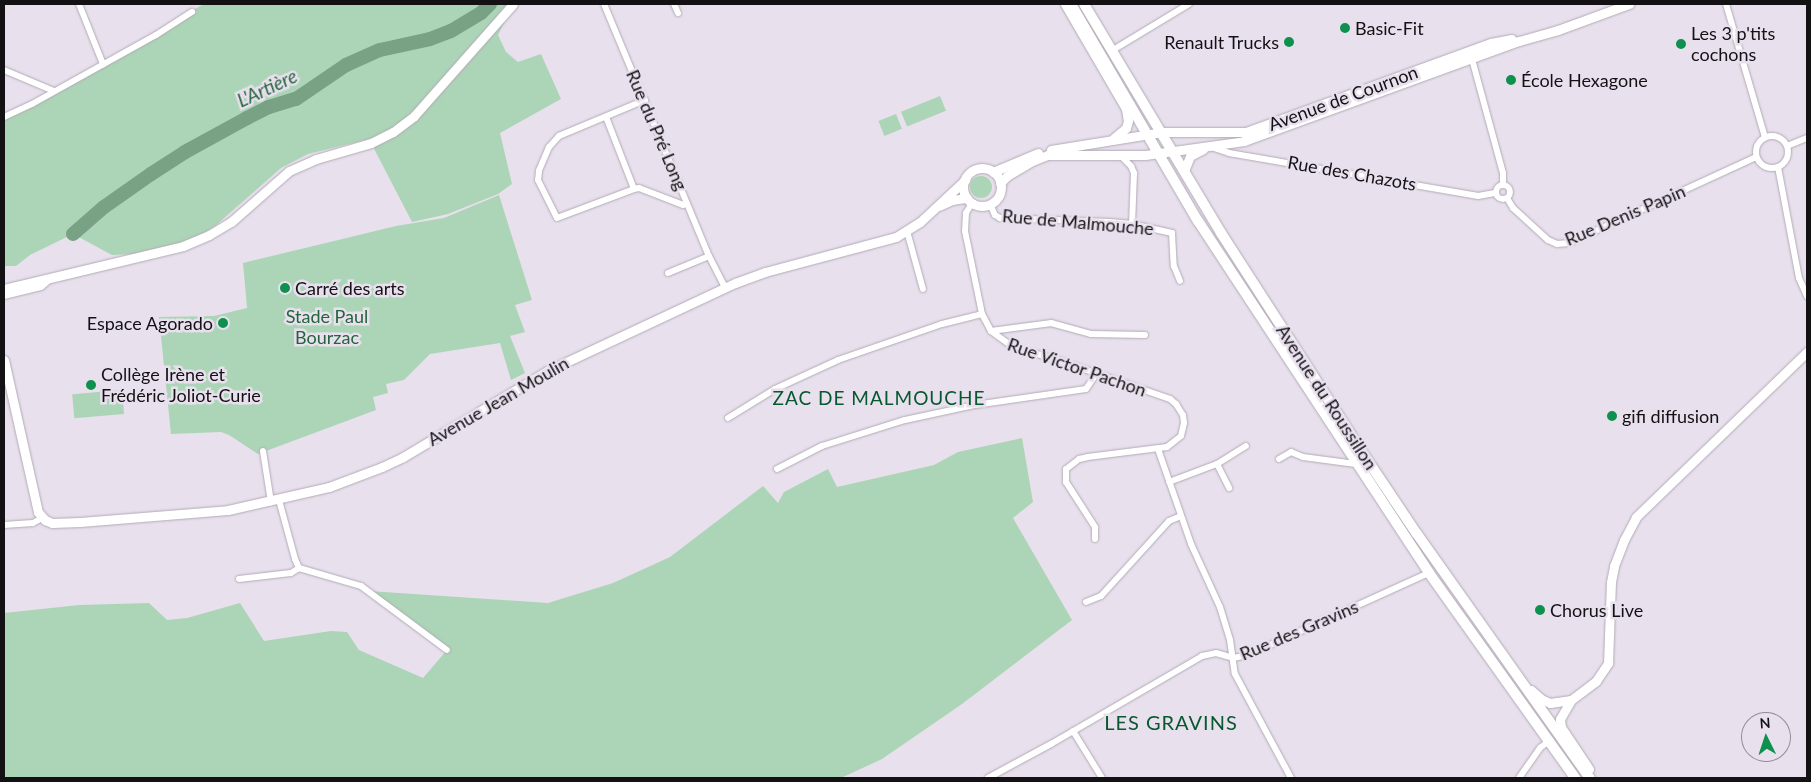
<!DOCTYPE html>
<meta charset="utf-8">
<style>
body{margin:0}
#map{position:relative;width:1811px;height:782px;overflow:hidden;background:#e8e0ed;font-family:Lato,sans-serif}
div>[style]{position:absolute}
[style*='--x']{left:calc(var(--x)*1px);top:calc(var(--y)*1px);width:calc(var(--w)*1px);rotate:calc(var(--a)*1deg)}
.green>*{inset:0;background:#acd5b7;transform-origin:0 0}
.round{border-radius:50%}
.river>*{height:14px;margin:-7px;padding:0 7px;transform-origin:7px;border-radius:7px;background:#79a284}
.roads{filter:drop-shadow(0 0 1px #b2aab5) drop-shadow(0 0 1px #b2aab5)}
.street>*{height:6px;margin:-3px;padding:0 3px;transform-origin:3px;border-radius:3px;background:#fff}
.street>.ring{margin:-3px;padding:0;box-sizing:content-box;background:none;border:6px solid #fff;border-radius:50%}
.secondary>*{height:9px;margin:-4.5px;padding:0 4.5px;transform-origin:4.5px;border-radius:4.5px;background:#fff}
.secondary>.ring{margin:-4.5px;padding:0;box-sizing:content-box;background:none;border:9px solid #fff;border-radius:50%}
.primary>*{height:10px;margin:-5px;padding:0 5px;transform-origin:5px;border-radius:5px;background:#fff}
.dots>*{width:14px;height:14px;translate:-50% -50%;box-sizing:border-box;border:2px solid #e8e0ed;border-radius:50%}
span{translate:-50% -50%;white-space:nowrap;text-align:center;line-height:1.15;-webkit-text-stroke:5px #e8e0ed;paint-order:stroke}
.poi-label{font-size:18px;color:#141115}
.left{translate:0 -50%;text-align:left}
.right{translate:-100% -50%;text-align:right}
.street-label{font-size:18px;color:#141115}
.park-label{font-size:18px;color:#23643c}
.water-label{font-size:19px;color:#26663e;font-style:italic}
.neighbourhood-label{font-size:19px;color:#07582e;letter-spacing:1px}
.quarter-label{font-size:20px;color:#07582e;letter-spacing:1px}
.frame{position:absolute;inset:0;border:5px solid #141115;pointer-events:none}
.north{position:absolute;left:1741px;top:712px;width:50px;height:50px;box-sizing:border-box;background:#e8e0ed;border:1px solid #938d97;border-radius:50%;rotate:356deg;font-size:14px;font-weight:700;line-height:20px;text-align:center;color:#141115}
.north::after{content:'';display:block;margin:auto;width:18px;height:22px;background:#0e914f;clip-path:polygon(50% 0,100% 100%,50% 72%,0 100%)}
</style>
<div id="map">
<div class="green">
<div style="clip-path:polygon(204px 4px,514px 4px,498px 35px,506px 52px,518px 62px,541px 54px,561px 99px,500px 133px,512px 184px,498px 194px,448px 214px,412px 222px,369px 139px,308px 154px,281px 168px,215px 226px,183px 246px,153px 253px,112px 255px,73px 234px,30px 255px,16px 266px,4px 266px,4px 117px)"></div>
<div style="left:940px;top:96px;width:16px;height:42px;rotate:68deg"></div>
<div style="left:896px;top:114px;width:16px;height:19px;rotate:68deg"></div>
<div class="round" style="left:970px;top:176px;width:22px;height:22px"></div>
<div style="clip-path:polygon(499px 195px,532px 300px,515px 305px,525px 332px,510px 336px,525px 373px,511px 380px,500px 343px,430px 354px,404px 380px,386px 384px,388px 393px,373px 397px,376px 410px,258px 454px,229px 435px,221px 432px,171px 434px,159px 317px,214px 316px,247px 308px,243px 263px,396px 226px,444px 218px)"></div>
<div style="left:122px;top:390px;width:24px;height:50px;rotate:85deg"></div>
<div style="clip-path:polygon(1022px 438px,1033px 502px,1013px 518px,1072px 620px,962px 704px,882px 759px,841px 778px,4px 778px,4px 613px,79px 605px,149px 603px,167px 620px,187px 618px,240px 603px,264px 641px,331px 631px,347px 632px,359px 650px,423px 678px,447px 650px,369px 591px,548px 603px,613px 583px,670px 557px,763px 486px,778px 503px,784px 492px,828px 469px,837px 487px,934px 465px,958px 452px)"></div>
</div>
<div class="river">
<div style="--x:73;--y:234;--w:41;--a:-41.1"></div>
<div style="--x:104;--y:207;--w:57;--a:-35.1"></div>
<div style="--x:151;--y:174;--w:40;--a:-32.9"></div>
<div style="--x:185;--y:152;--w:71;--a:-28.7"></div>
<div style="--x:247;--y:118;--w:25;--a:-27"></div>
<div style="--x:269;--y:107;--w:28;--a:-17"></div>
<div style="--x:296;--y:99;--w:60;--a:-34.2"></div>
<div style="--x:346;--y:65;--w:37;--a:-24"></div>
<div style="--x:380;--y:50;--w:51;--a:-12.4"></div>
<div style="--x:430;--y:39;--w:22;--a:-21"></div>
<div style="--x:451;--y:31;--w:35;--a:-31"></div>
<div style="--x:481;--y:13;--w:13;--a:-45"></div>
</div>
<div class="roads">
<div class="street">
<div style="--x:79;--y:4;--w:65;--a:68.2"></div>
<div style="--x:604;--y:4;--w:273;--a:67.4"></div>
<div style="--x:709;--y:256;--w:35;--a:63"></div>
<div style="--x:674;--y:4;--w:10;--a:66"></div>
<div style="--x:1726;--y:4;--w:139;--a:73.7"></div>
<div style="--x:1113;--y:50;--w:89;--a:-31.2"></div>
<div style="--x:1469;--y:56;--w:4;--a:45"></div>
<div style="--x:1472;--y:59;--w:118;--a:74.8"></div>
<div style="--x:1503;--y:173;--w:12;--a:90"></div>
<div style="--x:4;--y:70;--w:54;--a:22.8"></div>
<div style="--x:645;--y:100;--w:93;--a:157.3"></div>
<div style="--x:559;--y:136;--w:15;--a:132"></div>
<div style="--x:549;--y:147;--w:26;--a:113"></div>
<div style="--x:539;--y:171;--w:9;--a:96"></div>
<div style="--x:538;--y:180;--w:42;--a:63.4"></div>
<div style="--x:557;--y:218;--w:82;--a:-20.6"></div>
<div style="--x:634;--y:189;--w:5;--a:-11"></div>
<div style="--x:639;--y:188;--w:47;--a:21.1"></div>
<div style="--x:683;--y:205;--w:4;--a:-27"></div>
<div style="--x:4;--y:117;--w:31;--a:-25"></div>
<div style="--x:32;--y:104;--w:142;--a:-29.1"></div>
<div style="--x:156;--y:35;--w:43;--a:-32.6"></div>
<div style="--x:606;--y:117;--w:77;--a:68.7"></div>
<div class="ring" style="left:1756px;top:136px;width:26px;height:26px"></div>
<div style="--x:1787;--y:146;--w:22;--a:-22"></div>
<div style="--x:1211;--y:147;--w:19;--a:18"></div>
<div style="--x:1229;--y:153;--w:253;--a:9.8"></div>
<div style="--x:1478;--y:196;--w:17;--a:-10"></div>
<div style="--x:1120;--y:155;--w:16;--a:45"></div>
<div style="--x:1131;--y:166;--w:8;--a:67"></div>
<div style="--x:1134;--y:173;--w:51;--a:92.2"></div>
<div style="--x:1778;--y:167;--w:113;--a:79.3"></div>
<div style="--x:1799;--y:278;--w:20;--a:66"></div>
<div class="ring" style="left:1496px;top:185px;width:8px;height:8px"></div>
<div style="--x:1507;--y:198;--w:12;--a:59"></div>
<div style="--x:1513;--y:208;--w:47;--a:42.4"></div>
<div style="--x:1548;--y:240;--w:10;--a:24"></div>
<div style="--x:1557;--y:244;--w:12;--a:-5"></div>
<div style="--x:1569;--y:243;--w:206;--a:-24.7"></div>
<div style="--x:972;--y:203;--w:12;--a:121"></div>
<div style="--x:966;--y:213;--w:18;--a:93"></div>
<div style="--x:965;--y:231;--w:85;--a:78.4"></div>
<div style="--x:982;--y:314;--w:19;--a:62"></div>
<div style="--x:991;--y:331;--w:27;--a:36"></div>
<div style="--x:1013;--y:347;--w:47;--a:16.1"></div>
<div style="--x:1058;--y:360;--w:119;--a:19.2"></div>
<div style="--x:1170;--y:399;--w:8;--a:40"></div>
<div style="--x:1176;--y:404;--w:13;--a:58"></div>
<div style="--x:1183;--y:415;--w:8;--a:83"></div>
<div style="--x:1184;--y:423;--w:13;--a:103"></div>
<div style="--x:1181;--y:436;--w:18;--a:142"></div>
<div style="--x:1167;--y:447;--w:80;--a:172.8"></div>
<div style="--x:1088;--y:457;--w:9;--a:167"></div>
<div style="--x:1079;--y:459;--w:16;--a:142"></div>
<div style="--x:1066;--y:469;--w:13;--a:90"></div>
<div style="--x:1066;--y:482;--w:54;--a:57.2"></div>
<div style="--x:1095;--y:527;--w:12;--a:90"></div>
<div style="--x:990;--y:204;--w:12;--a:66"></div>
<div style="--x:995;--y:215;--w:6;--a:31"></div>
<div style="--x:1000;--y:218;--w:110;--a:2.1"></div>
<div style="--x:1110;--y:222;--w:22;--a:5"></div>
<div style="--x:1132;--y:224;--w:41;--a:12.7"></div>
<div style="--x:1172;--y:233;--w:33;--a:87"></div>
<div style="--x:1174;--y:266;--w:16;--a:68"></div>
<div style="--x:907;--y:231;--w:60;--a:74.6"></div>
<div style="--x:668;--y:273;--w:44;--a:-22.5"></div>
<div style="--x:991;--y:331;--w:61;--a:-7.6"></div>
<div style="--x:1051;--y:323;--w:41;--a:15.4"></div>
<div style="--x:1091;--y:334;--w:54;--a:1.1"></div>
<div style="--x:728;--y:418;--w:55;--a:-31.7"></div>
<div style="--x:775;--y:389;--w:69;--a:-24.7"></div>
<div style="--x:838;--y:360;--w:110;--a:-19.1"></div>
<div style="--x:942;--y:324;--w:41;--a:-14"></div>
<div style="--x:1158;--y:449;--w:101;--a:70.8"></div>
<div style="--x:1191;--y:544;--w:69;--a:65.3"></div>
<div style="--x:1220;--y:607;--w:34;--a:73"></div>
<div style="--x:1230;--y:640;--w:34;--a:82"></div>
<div style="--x:1235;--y:674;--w:118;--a:61.7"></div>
<div style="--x:263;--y:451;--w:52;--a:81.1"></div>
<div style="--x:1279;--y:459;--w:14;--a:-30"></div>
<div style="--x:1291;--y:452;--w:13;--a:23"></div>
<div style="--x:1303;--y:457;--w:53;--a:7.5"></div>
<div style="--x:1217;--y:464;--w:27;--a:63"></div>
<div style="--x:777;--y:469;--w:51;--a:-27.1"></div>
<div style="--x:822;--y:446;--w:87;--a:-17.4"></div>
<div style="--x:905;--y:420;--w:72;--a:-12.1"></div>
<div style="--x:975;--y:405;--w:112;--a:-8.2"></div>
<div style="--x:1086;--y:389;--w:18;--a:-56"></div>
<div style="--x:1169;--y:482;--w:51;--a:-20.6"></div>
<div style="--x:1217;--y:464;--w:34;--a:-32"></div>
<div style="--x:279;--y:500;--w:61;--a:74.8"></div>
<div style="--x:295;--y:559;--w:10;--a:66"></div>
<div style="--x:299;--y:568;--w:65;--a:16.2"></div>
<div style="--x:361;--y:586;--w:107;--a:36.7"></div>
<div style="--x:4;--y:525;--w:29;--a:-4"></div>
<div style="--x:33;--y:523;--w:10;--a:-29"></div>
<div style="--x:239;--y:579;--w:52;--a:-6.6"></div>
<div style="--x:291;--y:573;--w:9;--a:-32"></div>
<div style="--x:1086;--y:602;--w:16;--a:-22"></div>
<div style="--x:1101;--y:596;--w:101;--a:-47.8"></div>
<div style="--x:1169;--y:521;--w:13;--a:-23"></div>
<div style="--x:1073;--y:731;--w:55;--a:58.3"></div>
<div style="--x:988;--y:778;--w:72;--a:-28.4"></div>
<div style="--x:1051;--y:744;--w:175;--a:-30.2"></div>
<div style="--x:1202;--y:656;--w:14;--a:-12"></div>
<div style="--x:1216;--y:653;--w:18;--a:16"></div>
<div style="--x:1233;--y:658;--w:15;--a:-11"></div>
<div style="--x:1248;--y:655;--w:199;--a:-24.4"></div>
<div style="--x:1519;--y:778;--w:37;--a:-55"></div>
<div style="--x:1540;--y:748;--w:11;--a:-38"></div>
</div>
<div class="secondary">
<div style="--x:1065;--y:4;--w:121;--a:59.8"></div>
<div style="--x:1126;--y:109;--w:12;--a:81"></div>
<div style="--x:1128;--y:121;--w:7;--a:106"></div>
<div style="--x:1126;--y:128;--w:16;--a:140"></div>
<div style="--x:1051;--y:150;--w:112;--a:-9.2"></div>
<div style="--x:1162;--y:132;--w:84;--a:0"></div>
<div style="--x:1246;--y:132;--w:261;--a:-20"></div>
<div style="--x:1491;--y:43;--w:21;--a:-11"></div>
<div class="ring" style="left:963px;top:168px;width:29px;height:29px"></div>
<div style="--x:1184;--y:171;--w:16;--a:-68"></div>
<div style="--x:1190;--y:156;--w:15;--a:-28"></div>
<div style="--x:993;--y:172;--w:49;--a:-22.9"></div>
<div style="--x:1000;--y:183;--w:10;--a:-45"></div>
<div style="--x:1007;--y:176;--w:29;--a:-31"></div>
<div style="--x:1032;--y:161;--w:17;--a:-21"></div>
<div style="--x:1048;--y:155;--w:97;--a:0"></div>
<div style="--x:1145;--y:155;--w:100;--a:-8"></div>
<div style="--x:1244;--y:141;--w:293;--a:-20"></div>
<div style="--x:1519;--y:41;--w:41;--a:-15.8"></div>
<div style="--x:1558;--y:30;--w:76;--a:-20.1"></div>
<div style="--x:939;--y:206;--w:14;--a:-25"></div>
<div style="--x:952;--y:200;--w:15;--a:-8"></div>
<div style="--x:4;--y:289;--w:184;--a:-13.5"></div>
<div style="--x:183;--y:246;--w:28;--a:-23"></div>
<div style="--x:209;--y:235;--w:26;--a:-31"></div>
<div style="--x:231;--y:222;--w:77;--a:-41.3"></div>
<div style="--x:289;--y:171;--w:30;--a:-24"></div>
<div style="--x:316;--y:159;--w:57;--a:-16.2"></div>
<div style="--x:371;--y:143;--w:25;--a:-27"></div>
<div style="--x:393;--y:132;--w:26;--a:-37"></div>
<div style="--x:414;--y:116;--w:149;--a:-48.5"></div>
<div style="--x:4;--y:294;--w:37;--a:-14"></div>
<div style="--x:40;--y:285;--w:8;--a:-40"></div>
<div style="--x:4;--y:360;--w:156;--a:77.4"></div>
<div style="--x:38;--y:512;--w:11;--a:49"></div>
<div style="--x:45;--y:520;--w:8;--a:23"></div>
<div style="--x:52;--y:523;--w:28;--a:-2"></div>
<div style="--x:80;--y:522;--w:148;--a:-4.6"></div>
<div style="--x:228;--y:510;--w:104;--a:-12.8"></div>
<div style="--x:329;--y:487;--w:57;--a:-20.7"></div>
<div style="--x:382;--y:467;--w:23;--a:-25"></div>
<div style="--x:403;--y:457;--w:168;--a:-30.8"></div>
<div style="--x:547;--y:371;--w:208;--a:-25.1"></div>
<div style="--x:735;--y:283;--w:32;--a:-20"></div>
<div style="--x:765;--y:272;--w:136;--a:-15"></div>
<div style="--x:896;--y:237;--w:28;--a:-32"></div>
<div style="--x:920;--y:222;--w:62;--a:-43"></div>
<div style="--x:1531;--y:690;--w:13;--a:42"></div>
<div style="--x:1541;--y:699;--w:10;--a:24"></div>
<div style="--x:1550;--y:703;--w:21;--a:-8"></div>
<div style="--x:1589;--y:769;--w:50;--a:-123.7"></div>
<div style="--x:1561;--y:727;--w:8;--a:-97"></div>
<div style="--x:1560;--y:719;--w:22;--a:-60"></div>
<div style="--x:1571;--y:700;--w:31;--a:-37"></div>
<div style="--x:1596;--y:681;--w:22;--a:-56"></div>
<div style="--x:1608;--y:663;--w:81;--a:-87.9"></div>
<div style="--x:1611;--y:582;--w:16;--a:-79"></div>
<div style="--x:1614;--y:566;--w:28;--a:-69"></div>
<div style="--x:1624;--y:540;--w:26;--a:-62"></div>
<div style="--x:1636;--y:517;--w:238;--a:-44"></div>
</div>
<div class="primary">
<div style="--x:1071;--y:4;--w:251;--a:59.7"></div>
<div style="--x:1198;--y:221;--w:421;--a:56.7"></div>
<div style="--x:1429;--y:573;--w:252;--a:54.5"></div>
<div style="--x:1084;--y:4;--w:267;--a:59.1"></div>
<div style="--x:1221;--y:233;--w:257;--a:57.2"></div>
<div style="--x:1360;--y:449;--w:102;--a:56.2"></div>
<div style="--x:1417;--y:534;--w:299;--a:54.7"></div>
</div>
</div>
<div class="dots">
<div style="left:1345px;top:28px;background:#0e914f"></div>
<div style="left:1289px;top:42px;background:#0e914f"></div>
<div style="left:1681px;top:44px;background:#0e914f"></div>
<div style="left:1511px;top:80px;background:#0e914f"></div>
<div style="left:285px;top:288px;background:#0e914f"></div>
<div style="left:223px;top:323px;background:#0e914f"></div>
<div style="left:91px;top:385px;background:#0e914f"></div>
<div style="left:1612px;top:416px;background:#0e914f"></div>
<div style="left:1540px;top:610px;background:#0e914f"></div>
</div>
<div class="poi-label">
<span class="left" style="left:1355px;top:28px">Basic-Fit</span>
<span class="left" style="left:1691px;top:44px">Les 3 p'tits<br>cochons</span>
<span class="right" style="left:1279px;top:42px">Renault Trucks</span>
<span class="left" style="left:1521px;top:80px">École Hexagone</span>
<span class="left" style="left:295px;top:288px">Carré des arts</span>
<span class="right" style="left:213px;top:323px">Espace Agorado</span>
<span class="left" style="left:101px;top:385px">Collège Irène et<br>Frédéric Joliot-Curie</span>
<span class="left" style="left:1622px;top:416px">gifi diffusion</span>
<span class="left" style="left:1550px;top:610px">Chorus Live</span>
</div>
<div class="street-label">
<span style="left:1343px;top:98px;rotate:-20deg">Avenue de Cournon</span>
<span style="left:657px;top:130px;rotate:67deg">Rue du Pré Long</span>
<span style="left:1352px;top:173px;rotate:10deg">Rue des Chazots</span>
<span style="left:1625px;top:215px;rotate:-23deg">Rue Denis Papin</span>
<span style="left:1078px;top:222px;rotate:5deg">Rue de Malmouche</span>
<span style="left:1077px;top:367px;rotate:19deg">Rue Victor Pachon</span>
<span style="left:1327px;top:397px;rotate:57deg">Avenue du Roussillon</span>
<span style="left:498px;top:401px;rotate:-30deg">Avenue Jean Moulin</span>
<span style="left:1299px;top:630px;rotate:-23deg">Rue des Gravins</span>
</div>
<div class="park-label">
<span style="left:327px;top:327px">Stade Paul<br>Bourzac</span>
</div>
<div class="water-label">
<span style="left:267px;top:88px;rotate:-25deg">L'Artière</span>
</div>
<div class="neighbourhood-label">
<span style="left:879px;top:398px">ZAC DE MALMOUCHE</span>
</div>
<div class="quarter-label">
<span style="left:1171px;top:722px">LES GRAVINS</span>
</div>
<div class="frame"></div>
<div class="north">N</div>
</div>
